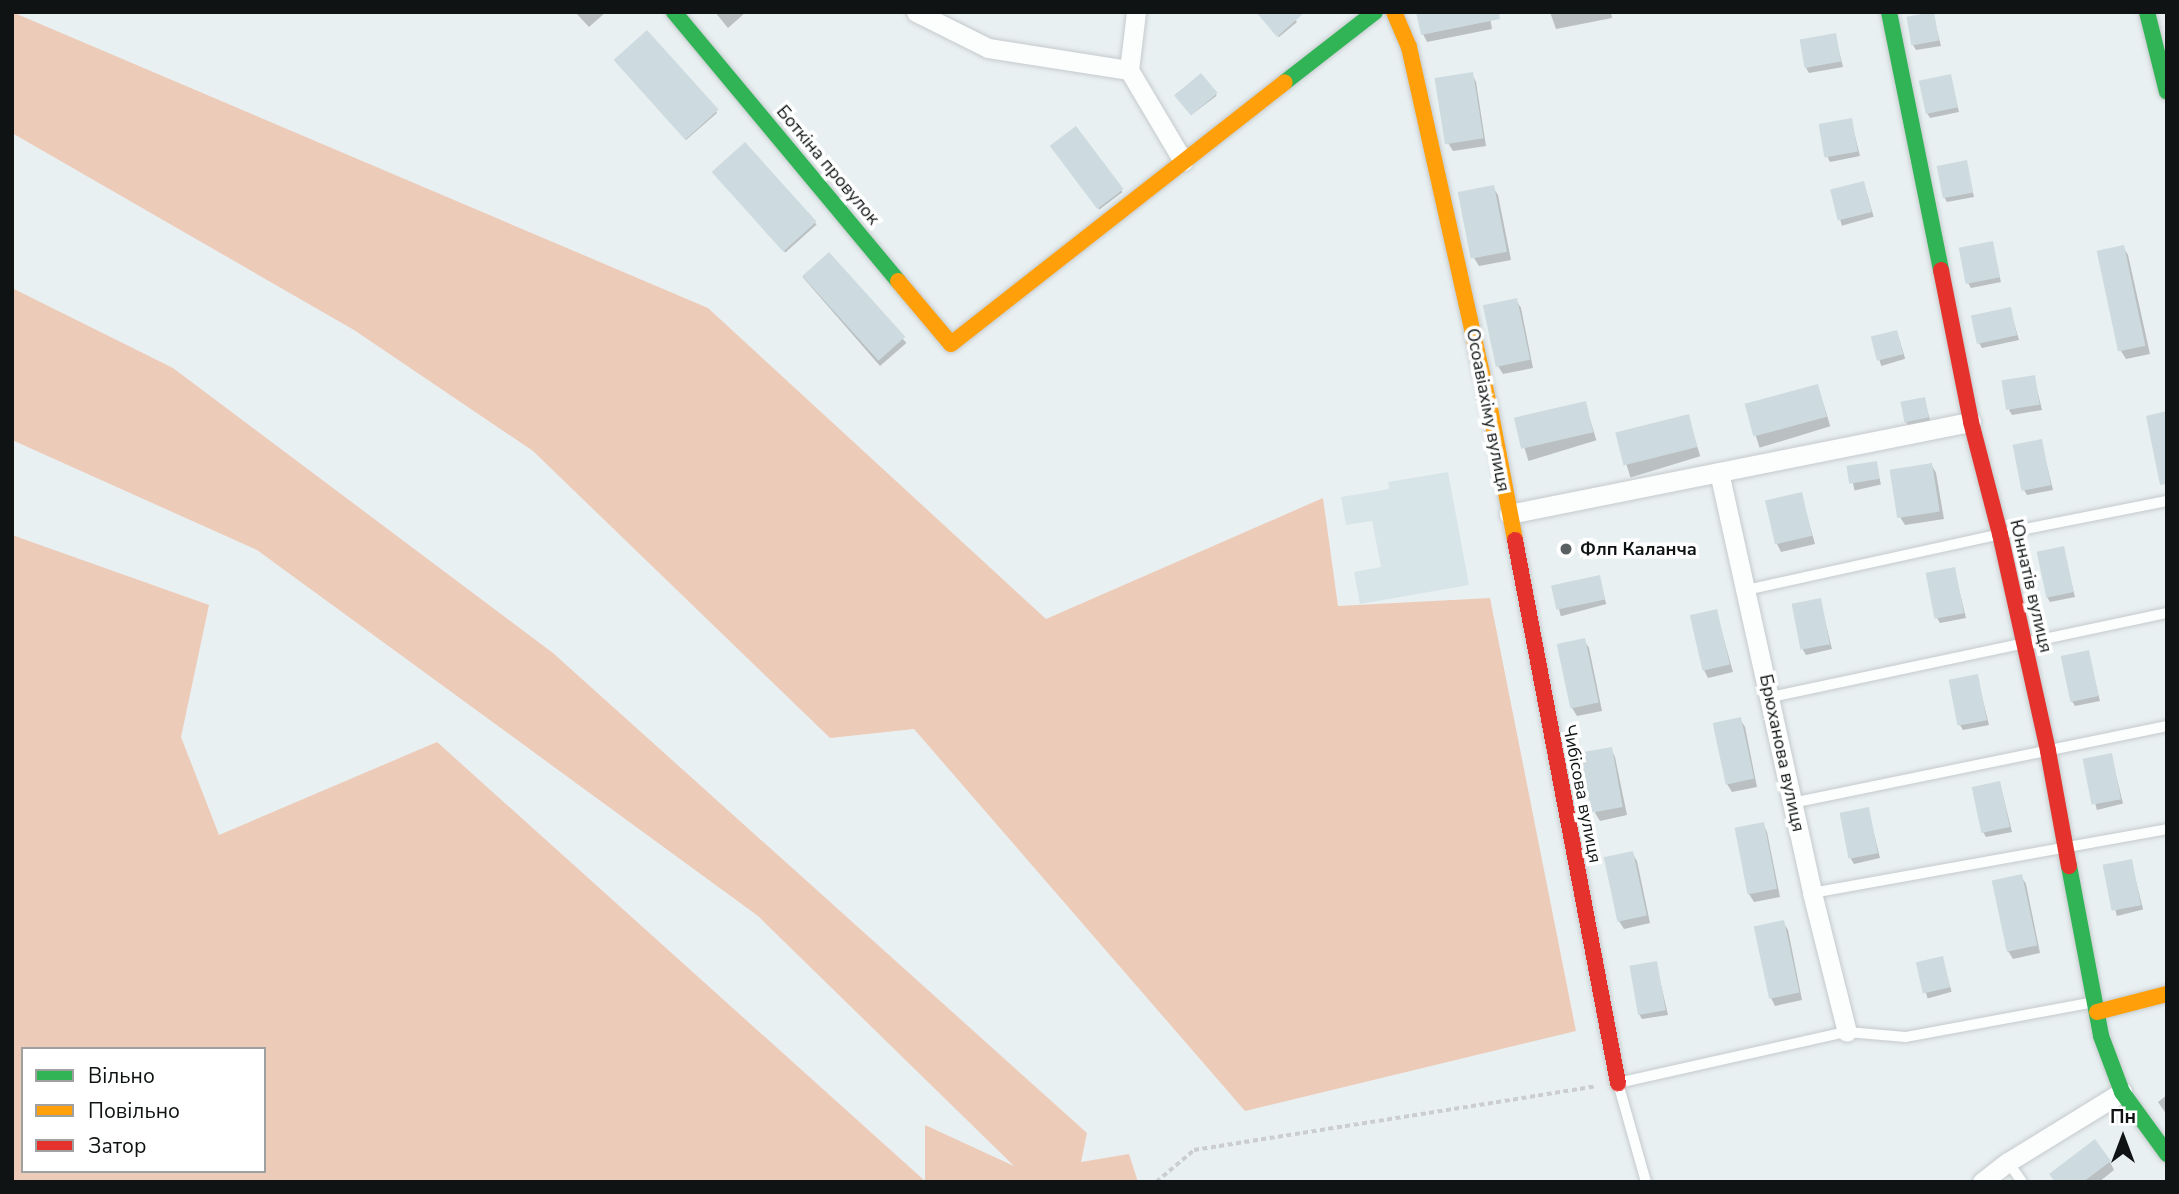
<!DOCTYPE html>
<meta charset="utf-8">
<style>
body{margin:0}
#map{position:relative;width:2179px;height:1194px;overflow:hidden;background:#e9f0f2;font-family:"Nunito Sans",sans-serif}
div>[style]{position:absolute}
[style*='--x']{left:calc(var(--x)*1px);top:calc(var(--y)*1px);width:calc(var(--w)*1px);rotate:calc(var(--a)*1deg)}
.built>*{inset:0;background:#d7e5e9}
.green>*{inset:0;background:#edcbb9}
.shadow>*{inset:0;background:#0003;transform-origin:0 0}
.building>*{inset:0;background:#cddbe0;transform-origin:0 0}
.path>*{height:3.5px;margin-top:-1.75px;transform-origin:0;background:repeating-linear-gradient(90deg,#cbcdce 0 5px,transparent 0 8.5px)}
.roads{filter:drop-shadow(0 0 2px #c5cacc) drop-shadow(0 0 2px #c5cacc)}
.lane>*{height:10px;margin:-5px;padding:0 5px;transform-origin:5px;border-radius:5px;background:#fcfdfd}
.street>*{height:19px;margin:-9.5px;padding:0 9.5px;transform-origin:9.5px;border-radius:9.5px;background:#fcfdfd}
.fast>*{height:16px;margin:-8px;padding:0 8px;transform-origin:8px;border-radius:8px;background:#30b455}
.slow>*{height:16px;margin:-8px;padding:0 8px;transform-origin:8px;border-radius:8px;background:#ff9f0a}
.jam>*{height:16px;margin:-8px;padding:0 8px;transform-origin:8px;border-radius:8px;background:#e5322d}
.dots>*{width:19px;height:19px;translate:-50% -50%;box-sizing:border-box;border:4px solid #fff;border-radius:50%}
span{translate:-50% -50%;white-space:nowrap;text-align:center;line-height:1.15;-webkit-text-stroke:7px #fff;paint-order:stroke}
.street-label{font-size:18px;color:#0f1314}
.poi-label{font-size:18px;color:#0f1314;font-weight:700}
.left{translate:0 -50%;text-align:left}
.frame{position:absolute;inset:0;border:14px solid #0f1314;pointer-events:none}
.legend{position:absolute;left:21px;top:1047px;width:245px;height:126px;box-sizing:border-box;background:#fff;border:2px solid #9fa1a1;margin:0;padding:9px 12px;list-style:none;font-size:21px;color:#0f1314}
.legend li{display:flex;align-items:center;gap:14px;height:35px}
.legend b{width:35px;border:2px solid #9fa1a1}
.north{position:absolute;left:2088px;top:1103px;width:70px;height:70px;-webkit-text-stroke:5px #fff;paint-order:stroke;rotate:0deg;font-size:19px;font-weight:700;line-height:28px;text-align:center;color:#0f1314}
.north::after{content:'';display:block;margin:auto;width:24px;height:32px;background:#0f1314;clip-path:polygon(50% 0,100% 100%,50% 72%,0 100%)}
</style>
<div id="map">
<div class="built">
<div style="clip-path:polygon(1448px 472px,1469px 585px,1360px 604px,1354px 572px,1381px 567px,1372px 521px,1346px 525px,1341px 497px,1389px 489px,1388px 482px)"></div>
</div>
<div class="green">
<div style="clip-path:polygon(12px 12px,708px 308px,1046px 619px,1323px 498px,1338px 606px,1490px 598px,1576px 1031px,1245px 1111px,914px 729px,830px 738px,533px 451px,354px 330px,12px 133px)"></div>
<div style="clip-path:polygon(evenodd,12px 288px,173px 368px,553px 653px,1087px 1133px,1081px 1162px,1129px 1154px,1138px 1182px,12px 1182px,12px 535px,209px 605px,181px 737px,219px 835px,437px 742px,925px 1181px,925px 1125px,1014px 1166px,758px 916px,257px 550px,12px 440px,12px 288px,23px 1049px,264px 1049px,264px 1171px,23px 1171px,23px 1049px)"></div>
</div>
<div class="shadow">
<div style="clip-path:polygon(575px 12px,606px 12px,589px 27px)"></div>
<div style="clip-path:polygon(715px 12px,746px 12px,728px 28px)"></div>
<div style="clip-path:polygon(1289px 12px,1297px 22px,1279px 37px,1263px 19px)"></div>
<div style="clip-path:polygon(1489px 12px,1492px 29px,1427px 42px,1423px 34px)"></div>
<div style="clip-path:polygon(1550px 12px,1611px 12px,1612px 18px,1556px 29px)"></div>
<div style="clip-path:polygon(1933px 14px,1941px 46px,1916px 50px,1913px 45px)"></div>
<div style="clip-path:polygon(1835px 35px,1843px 67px,1809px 73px,1806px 68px)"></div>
<div style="clip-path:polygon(617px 62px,716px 111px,717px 113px,686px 140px)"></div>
<div style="clip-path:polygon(1472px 74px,1476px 82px,1486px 146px,1453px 151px,1448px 143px)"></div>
<div style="left:1201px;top:75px;width:26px;height:32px;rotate:53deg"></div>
<div style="clip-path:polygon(1950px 76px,1959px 112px,1930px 118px,1927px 113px)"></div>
<div style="clip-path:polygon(1851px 120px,1860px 156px,1830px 162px,1827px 156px)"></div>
<div style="left:1075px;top:129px;width:79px;height:29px;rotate:53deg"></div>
<div style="left:745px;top:145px;width:107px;height:42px;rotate:48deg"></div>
<div style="clip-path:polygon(1966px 162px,1974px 197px,1947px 202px,1944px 197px)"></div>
<div style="left:1864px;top:183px;width:35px;height:33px;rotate:74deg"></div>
<div style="clip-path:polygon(1493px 187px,1498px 195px,1511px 260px,1479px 266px,1474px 258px)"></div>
<div style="clip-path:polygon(1992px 243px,2001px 282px,1971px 288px,1968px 283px)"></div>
<div style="clip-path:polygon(2123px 247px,2128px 255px,2150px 354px,2126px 359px,2121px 351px)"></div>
<div style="left:829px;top:254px;width:118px;height:35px;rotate:49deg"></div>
<div style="clip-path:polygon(1516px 300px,1521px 308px,1533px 368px,1503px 374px,1498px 366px)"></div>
<div style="clip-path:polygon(2010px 309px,2019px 340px,1982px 348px,1979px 343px)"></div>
<div style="left:1897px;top:332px;width:28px;height:25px;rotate:73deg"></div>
<div style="clip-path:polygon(2034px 377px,2042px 410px,2012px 415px,2009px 410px)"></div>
<div style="left:1818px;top:386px;width:42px;height:74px;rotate:73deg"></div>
<div style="clip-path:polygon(1924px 399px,1931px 423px,1909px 427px,1906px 422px)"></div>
<div style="left:1585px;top:403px;width:39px;height:71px;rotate:73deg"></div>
<div style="left:1688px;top:416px;width:42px;height:73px;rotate:73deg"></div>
<div style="clip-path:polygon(2041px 441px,2053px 490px,2027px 495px,2024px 490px)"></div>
<div style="left:1876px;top:463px;width:22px;height:27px;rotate:77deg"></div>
<div style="clip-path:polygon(1931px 464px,1936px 473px,1944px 519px,1905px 525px,1900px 517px)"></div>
<div style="clip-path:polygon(1801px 494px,1815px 544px,1781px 552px,1777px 544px)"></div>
<div style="clip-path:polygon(2063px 548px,2075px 597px,2050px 602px,2047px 597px)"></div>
<div style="clip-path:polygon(1954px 569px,1966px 618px,1940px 623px,1937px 618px)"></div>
<div style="left:1599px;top:577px;width:28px;height:47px;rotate:75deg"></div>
<div style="clip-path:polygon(1820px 600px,1832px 649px,1806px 655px,1803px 650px)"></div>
<div style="clip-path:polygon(1716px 611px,1733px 672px,1708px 678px,1704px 670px)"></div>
<div style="clip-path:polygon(1584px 640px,1589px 648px,1602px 711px,1577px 716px,1572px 708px)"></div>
<div style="clip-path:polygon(2088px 652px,2100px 701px,2075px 706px,2072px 701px)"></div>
<div style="clip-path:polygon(1977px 676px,1989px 725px,1963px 730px,1960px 725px)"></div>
<div style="clip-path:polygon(1740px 719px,1745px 727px,1757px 787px,1732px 792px,1727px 784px)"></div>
<div style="clip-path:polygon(1611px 749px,1615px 757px,1627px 815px,1600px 821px,1595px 813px)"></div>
<div style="left:2111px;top:755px;width:50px;height:27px;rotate:76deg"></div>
<div style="clip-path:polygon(2000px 783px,2012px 832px,1986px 837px,1983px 832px)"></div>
<div style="clip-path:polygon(1868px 809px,1880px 858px,1854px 864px,1851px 859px)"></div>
<div style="clip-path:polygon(1763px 824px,1767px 832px,1780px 897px,1754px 902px,1749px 894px)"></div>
<div style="clip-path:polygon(1632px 853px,1637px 861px,1650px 923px,1624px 929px,1619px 921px,1606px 858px)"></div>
<div style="left:2131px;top:861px;width:50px;height:27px;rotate:76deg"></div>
<div style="clip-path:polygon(2021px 876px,2026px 884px,2040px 953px,2013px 959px,2008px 951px,1994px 882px)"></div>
<div style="clip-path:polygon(1783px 922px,1788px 930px,1802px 1000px,1775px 1006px,1771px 998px)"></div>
<div style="left:1942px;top:958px;width:35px;height:25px;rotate:74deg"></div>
<div style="clip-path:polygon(1656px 963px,1668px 1015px,1642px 1019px,1639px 1014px)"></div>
<div style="clip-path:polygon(2167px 1095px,2167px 1115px,2158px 1102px)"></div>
<div style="clip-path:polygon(2110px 1162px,2114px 1170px,2099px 1182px,2056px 1182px)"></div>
</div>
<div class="building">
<div style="clip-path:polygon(1256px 12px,1305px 12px,1277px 37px)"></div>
<div style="clip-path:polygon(1416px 12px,1499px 12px,1500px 19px,1421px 35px)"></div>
<div style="left:1934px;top:12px;width:29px;height:28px;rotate:80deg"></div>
<div style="left:647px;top:30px;width:107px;height:45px;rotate:48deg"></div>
<div style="left:1836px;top:33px;width:29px;height:37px;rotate:80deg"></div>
<div style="left:1473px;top:72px;width:67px;height:39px;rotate:81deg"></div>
<div style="left:1201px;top:73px;width:26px;height:35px;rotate:50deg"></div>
<div style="left:1951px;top:74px;width:34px;height:33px;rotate:78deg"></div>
<div style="left:1852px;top:118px;width:34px;height:34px;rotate:80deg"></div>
<div style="left:1076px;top:126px;width:79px;height:33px;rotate:53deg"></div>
<div style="left:745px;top:142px;width:107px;height:45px;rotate:48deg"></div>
<div style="left:1967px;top:160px;width:33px;height:31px;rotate:79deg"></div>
<div style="left:1864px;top:181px;width:32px;height:35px;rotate:76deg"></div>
<div style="left:1494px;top:185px;width:68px;height:37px;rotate:79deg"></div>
<div style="left:1993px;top:241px;width:37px;height:35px;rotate:79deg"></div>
<div style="left:2124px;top:245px;width:103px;height:28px;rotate:78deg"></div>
<div style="left:829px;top:252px;width:114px;height:36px;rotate:48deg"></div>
<div style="left:1517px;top:298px;width:63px;height:35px;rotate:78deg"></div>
<div style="left:2011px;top:307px;width:29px;height:41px;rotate:78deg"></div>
<div style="left:1897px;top:330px;width:25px;height:27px;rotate:76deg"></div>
<div style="left:2035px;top:375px;width:30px;height:34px;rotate:81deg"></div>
<div style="left:1818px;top:384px;width:34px;height:76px;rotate:75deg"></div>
<div style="left:1925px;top:397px;width:21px;height:25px;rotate:79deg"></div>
<div style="left:1586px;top:401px;width:32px;height:74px;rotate:77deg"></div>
<div style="clip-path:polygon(2167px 411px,2167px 484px,2160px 485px,2146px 416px)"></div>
<div style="left:1689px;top:414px;width:34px;height:76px;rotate:76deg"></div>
<div style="left:2042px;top:439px;width:47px;height:30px;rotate:79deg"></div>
<div style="left:1877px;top:461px;width:18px;height:31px;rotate:81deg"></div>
<div style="left:1932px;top:463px;width:49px;height:43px;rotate:81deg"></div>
<div style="left:1802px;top:492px;width:45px;height:38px;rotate:77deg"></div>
<div style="left:2064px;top:546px;width:47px;height:28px;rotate:78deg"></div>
<div style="left:1955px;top:567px;width:47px;height:30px;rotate:79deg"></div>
<div style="left:1600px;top:575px;width:25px;height:50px;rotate:78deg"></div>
<div style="left:1821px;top:598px;width:47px;height:30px;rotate:79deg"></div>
<div style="left:1717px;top:609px;width:57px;height:28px;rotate:77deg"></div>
<div style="left:1585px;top:638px;width:66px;height:29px;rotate:78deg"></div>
<div style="left:2089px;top:650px;width:47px;height:29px;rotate:78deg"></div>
<div style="left:1978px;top:674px;width:47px;height:30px;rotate:79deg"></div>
<div style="left:1741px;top:717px;width:63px;height:29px;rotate:78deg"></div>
<div style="left:1612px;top:747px;width:61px;height:32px;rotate:80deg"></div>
<div style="left:2112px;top:753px;width:47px;height:30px;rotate:79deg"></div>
<div style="left:2000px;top:781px;width:47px;height:29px;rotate:78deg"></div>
<div style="left:1869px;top:807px;width:47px;height:30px;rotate:79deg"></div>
<div style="left:1764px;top:822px;width:68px;height:30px;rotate:79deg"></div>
<div style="left:1633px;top:851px;width:66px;height:30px;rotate:78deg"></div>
<div style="left:2132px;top:859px;width:47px;height:30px;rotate:79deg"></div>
<div style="left:2022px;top:874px;width:73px;height:31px;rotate:78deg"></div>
<div style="left:1784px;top:920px;width:74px;height:31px;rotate:78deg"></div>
<div style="left:1943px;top:956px;width:32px;height:28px;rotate:77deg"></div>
<div style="left:1657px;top:961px;width:50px;height:28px;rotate:80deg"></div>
<div style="clip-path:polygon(2095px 1139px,2111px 1161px,2083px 1182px,2055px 1182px,2049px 1174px)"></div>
</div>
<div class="path">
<div style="--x:1156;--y:1182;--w:50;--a:-40.1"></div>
<div style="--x:1194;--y:1150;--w:407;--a:-9"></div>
</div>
<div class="roads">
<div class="lane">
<div style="--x:1746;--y:590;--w:260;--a:-12.4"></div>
<div style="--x:2000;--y:534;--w:170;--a:-11.2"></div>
<div style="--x:1771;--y:697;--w:405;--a:-12"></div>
<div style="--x:1792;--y:803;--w:383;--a:-11.6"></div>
<div style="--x:1812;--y:893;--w:361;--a:-10.2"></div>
<div style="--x:2008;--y:1162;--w:24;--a:55"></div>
<div style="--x:1646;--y:1182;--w:103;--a:-105.8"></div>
<div style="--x:1618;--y:1083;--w:235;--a:-12.6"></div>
<div style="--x:1847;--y:1032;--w:59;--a:4.8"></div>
<div style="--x:1906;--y:1037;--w:191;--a:-10.5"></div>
</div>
<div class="street">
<div style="--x:916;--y:12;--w:80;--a:26.6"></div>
<div style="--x:988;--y:48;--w:143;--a:8.9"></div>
<div style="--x:1136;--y:12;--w:58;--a:96.9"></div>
<div style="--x:1129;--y:70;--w:106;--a:59.3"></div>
<div style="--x:1719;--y:472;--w:431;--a:77.5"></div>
<div style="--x:1812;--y:893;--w:143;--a:75.9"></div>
<div style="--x:1509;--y:514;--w:471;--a:-11.3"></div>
<div style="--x:1982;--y:1182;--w:33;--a:-38"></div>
<div style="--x:2008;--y:1162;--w:134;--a:-31.6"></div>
</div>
<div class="fast">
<div style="--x:674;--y:12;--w:350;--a:50.2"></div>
<div style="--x:1889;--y:12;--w:263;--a:78.6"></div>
<div style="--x:2147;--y:12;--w:82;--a:76"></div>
<div style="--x:1285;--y:82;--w:114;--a:-37.9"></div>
<div style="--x:2069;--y:866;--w:173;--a:79.3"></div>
<div style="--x:2101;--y:1036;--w:60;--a:69.4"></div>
<div style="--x:2122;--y:1092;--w:77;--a:54"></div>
</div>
<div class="slow">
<div style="--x:1394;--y:12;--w:38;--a:67"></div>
<div style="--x:1409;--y:47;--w:376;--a:77.4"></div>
<div style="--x:1491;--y:414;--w:128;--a:79.2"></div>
<div style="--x:898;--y:281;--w:82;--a:49.9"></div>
<div style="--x:951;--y:344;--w:424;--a:-38.1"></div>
<div style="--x:2097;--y:1012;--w:72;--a:-14.4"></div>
</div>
<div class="jam">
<div style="--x:1941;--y:270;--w:155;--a:78.8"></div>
<div style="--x:1971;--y:422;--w:116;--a:75.5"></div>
<div style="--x:2000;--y:534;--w:222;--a:77.5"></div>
<div style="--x:2048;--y:751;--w:117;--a:79.7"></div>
<div style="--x:1515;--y:540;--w:553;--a:79.26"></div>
</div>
</div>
<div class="dots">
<div style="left:1566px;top:549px;background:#5b6062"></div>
</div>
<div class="street-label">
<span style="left:828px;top:165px;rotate:50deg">Боткіна провулок</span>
<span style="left:1488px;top:410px;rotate:79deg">Осоавіахіму вулиця</span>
<span style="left:2031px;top:586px;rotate:77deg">Юннатів вулиця</span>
<span style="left:1782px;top:753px;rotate:78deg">Брюханова вулиця</span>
<span style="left:1582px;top:794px;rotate:79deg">Чибісова вулиця</span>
</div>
<div class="poi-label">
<span class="left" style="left:1580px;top:549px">Флп Каланча</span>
</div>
<div class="frame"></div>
<ul class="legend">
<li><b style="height:9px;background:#30b455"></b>Вільно</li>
<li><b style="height:9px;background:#ff9f0a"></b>Повільно</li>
<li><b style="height:9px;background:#e5322d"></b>Затор</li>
</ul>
<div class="north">Пн</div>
</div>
